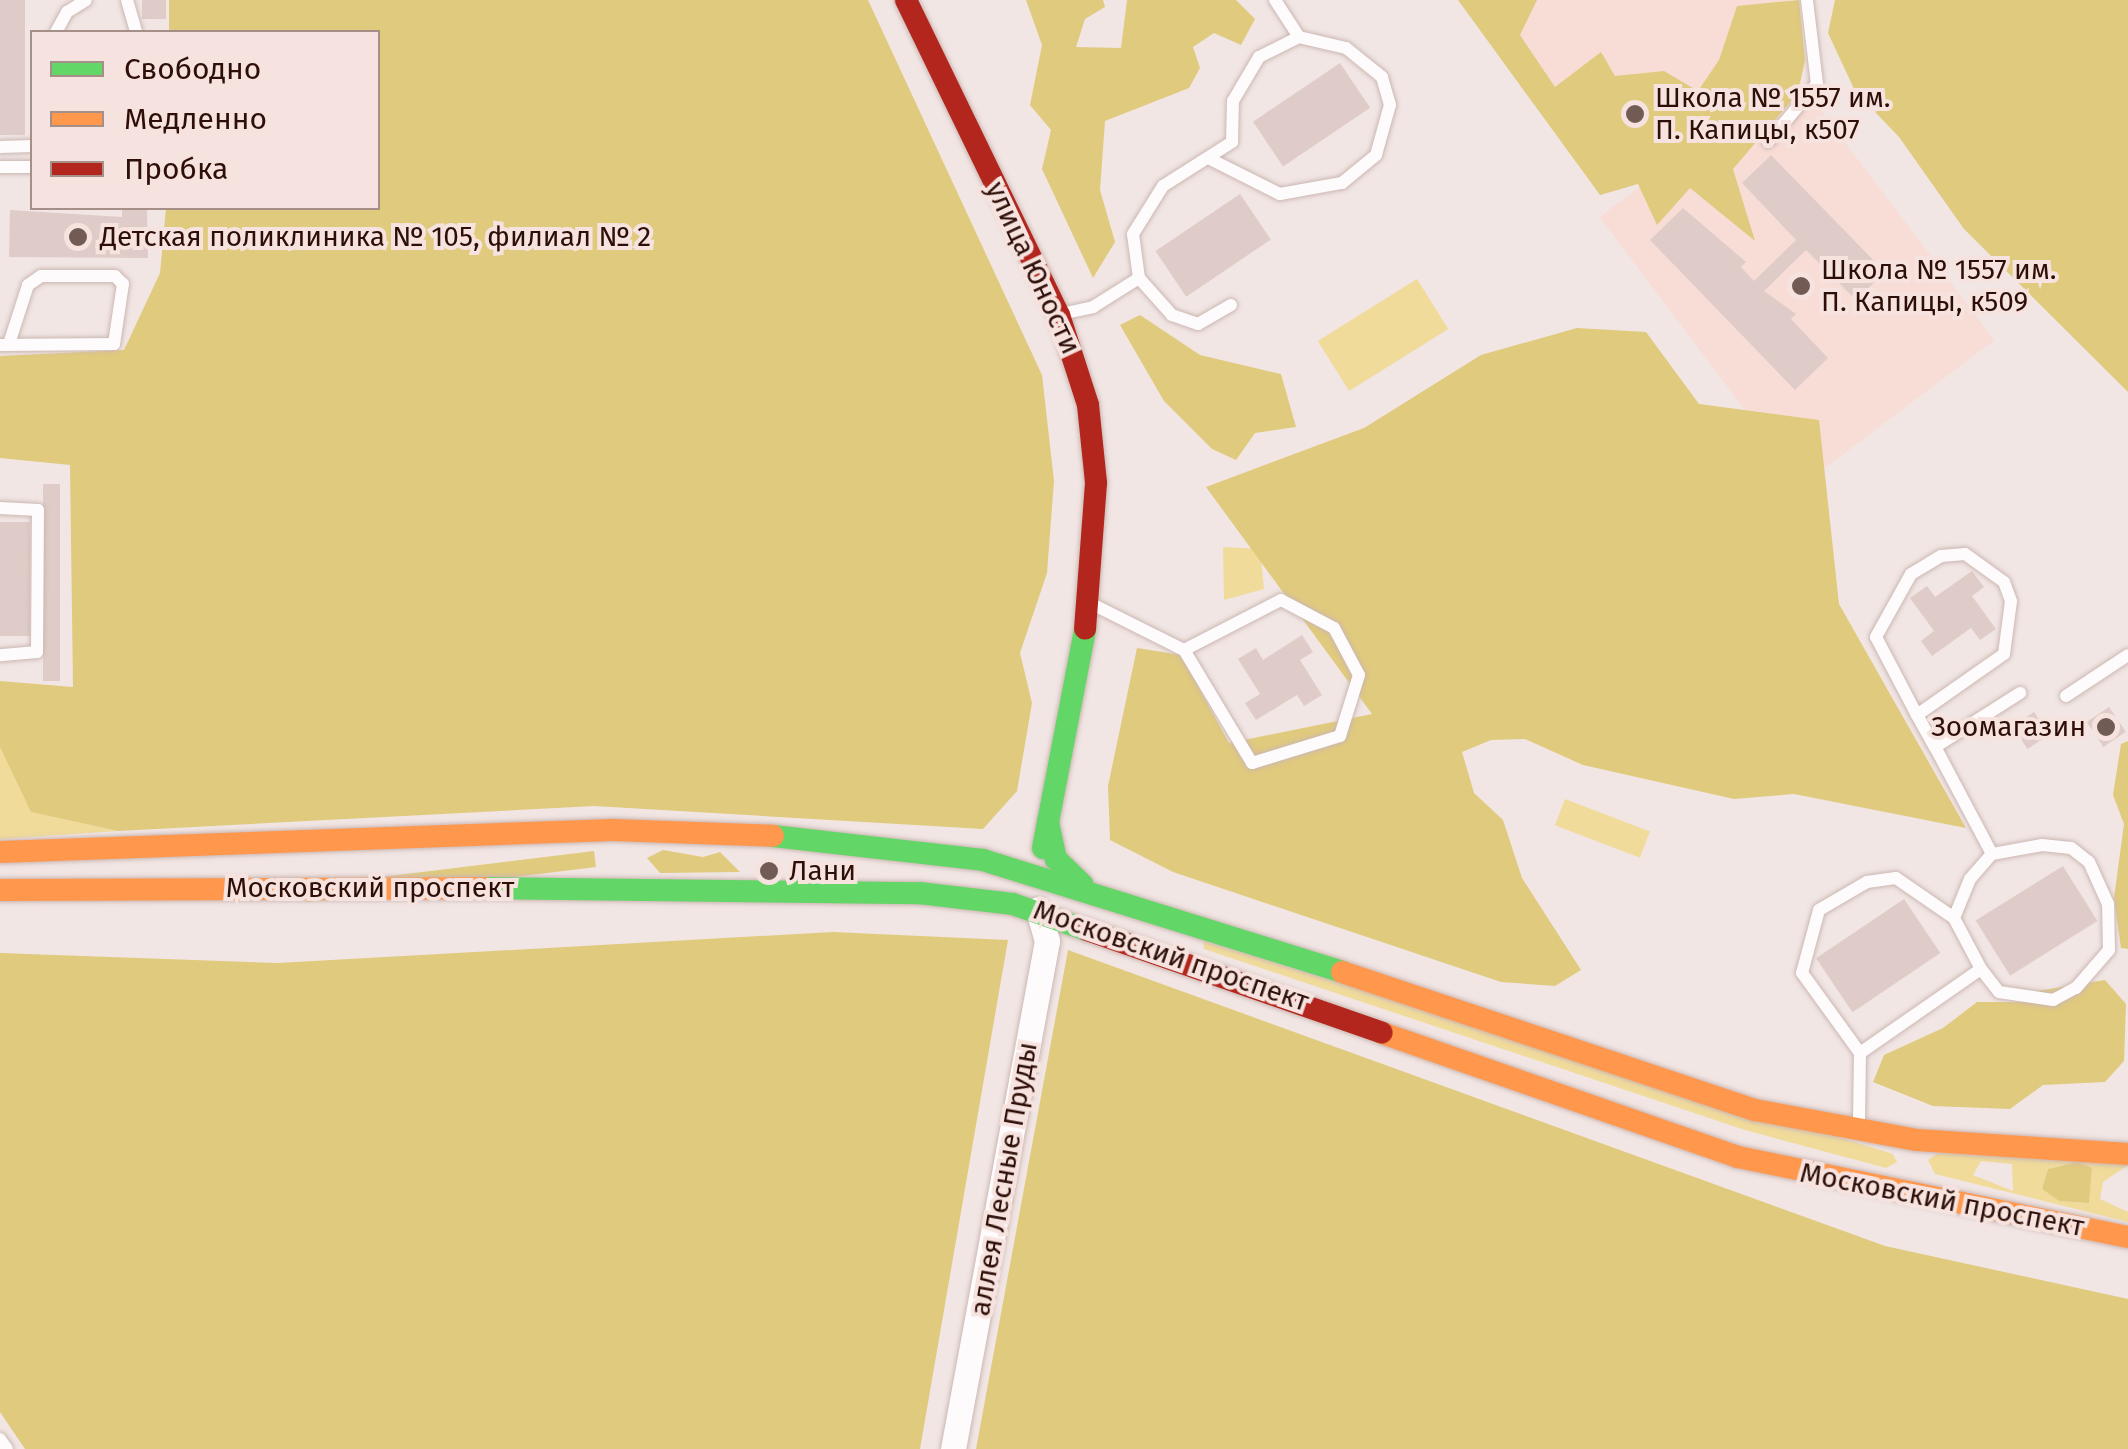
<!DOCTYPE html>
<meta charset="utf-8">
<style>
body{margin:0}
#map{position:relative;width:2128px;height:1449px;overflow:hidden;background:#f1e6e4;font-family:"Fira Sans",sans-serif}
div>[style]{position:absolute}
[style*='--x']{left:calc(var(--x)*1px);top:calc(var(--y)*1px);width:calc(var(--w)*1px);rotate:calc(var(--a)*1deg)}
.built>*{inset:0;background:#f8ddd7;transform-origin:0 0}
.green>*{inset:0;background:#f0db9b;transform-origin:0 0}
.forest>*{inset:0;background:#e0ca7d;transform-origin:0 0}
.building>*{inset:0;background:#dfccc8;transform-origin:0 0}
.roads{filter:drop-shadow(0 0 2px #ccb7b2) drop-shadow(0 0 2px #ccb7b2)}
.lane>*{height:12px;margin:-6px;padding:0 6px;transform-origin:6px;border-radius:6px;background:#fdfbfb}
.street>*{height:25px;margin:-12.5px;padding:0 12.5px;transform-origin:12.5px;border-radius:12.5px;background:#fdfbfb}
.fast>*{height:22px;margin:-11px;padding:0 11px;transform-origin:11px;border-radius:11px;background:#63d668}
.slow>*{height:22px;margin:-11px;padding:0 11px;transform-origin:11px;border-radius:11px;background:#ff974d}
.jam>*{height:22px;margin:-11px;padding:0 11px;transform-origin:11px;border-radius:11px;background:#b3261e}
.dots>*{width:28px;height:28px;translate:-50% -50%;box-sizing:border-box;border:5px solid #f6e3df;border-radius:50%}
span{translate:-50% -50%;white-space:nowrap;text-align:center;line-height:1.15;-webkit-text-stroke:8px #f6e3df;paint-order:stroke}
.poi-label{font-size:28px;color:#2e0f08}
.left{translate:0 -50%;text-align:left}
.right{translate:-100% -50%;text-align:right}
.street-label{font-size:28px;color:#2e0f08}
.legend{position:absolute;left:30px;top:30px;width:350px;height:180px;box-sizing:border-box;background:#f6e3df;border:2px solid #a68e89;margin:0;padding:12px 18px;list-style:none;font-size:30px;color:#2e0f08}
.legend li{display:flex;align-items:center;gap:20px;height:50px}
.legend b{width:50px;border:2px solid #a68e89}
</style>
<div id="map">
<div class="built">
<div style="clip-path:polygon(1474px 0,1789px 0,1795px 38px,1621px 189px)"></div>
<div style="left:1792px;top:72px;width:336px;height:241px;rotate:53deg"></div>
</div>
<div class="green">
<div style="left:1417px;top:279px;width:59px;height:117px;rotate:58deg"></div>
<div style="clip-path:polygon(1223px 547px,1260px 549px,1264px 589px,1224px 600px)"></div>
<div style="clip-path:polygon(0 747px,32px 812px,118px 831px,0 839px)"></div>
<div style="left:1565px;top:799px;width:91px;height:28px;rotate:21deg"></div>
<div style="clip-path:polygon(1203px 941px,1893px 1154px,1897px 1162px,1886px 1168px,1745px 1130px,1204px 949px)"></div>
<div style="clip-path:polygon(evenodd,1938px 1153px,2128px 1165px,2103px 1182px,2100px 1199px,2128px 1212px,2128px 1222px,1935px 1174px,1928px 1160px,1938px 1153px,1981px 1161px,2012px 1164px,2013px 1191px,1973px 1175px,1981px 1161px,1938px 1153px,2078px 1162px,2092px 1168px,2089px 1203px,2059px 1201px,2042px 1189px,2048px 1169px,2078px 1162px)"></div>
</div>
<div class="forest">
<div style="clip-path:polygon(169px 0,868px 0,1042px 375px,1054px 481px,1047px 573px,1020px 653px,1032px 703px,1017px 791px,983px 829px,594px 806px,118px 831px,31px 812px,0 747px,0 681px,73px 687px,70px 465px,0 458px,0 356px,124px 350px,160px 273px,166px 208px,378px 208px,378px 32px,169px 32px)"></div>
<div style="clip-path:polygon(1026px 0,1103px 0,1105px 7px,1085px 19px,1076px 47px,1121px 48px,1127px 0,1236px 0,1255px 19px,1241px 45px,1214px 33px,1193px 47px,1200px 68px,1189px 88px,1105px 121px,1100px 190px,1115px 242px,1093px 278px,1042px 169px,1051px 130px,1030px 105px,1042px 45px)"></div>
<div style="clip-path:polygon(1458px 0,1537px 0,1520px 35px,1555px 87px,1601px 52px,1615px 76px,1664px 71px,1698px 91px,1719px 60px,1737px 6px,1799px 0,1805px 60px,1798px 93px,1733px 169px,1755px 241px,1690px 188px,1657px 225px,1638px 184px,1600px 195px)"></div>
<div style="clip-path:polygon(1835px 0,2128px 0,2128px 392px,1964px 229px,1899px 137px,1855px 91px,1828px 33px)"></div>
<div style="clip-path:polygon(1140px 315px,1200px 355px,1281px 374px,1296px 427px,1255px 433px,1236px 460px,1212px 449px,1164px 401px,1120px 325px)"></div>
<div style="clip-path:polygon(1577px 328px,1646px 332px,1699px 404px,1819px 420px,1839px 604px,1966px 828px,1794px 794px,1734px 799px,1583px 765px,1525px 739px,1491px 740px,1462px 752px,1474px 793px,1503px 820px,1522px 878px,1581px 970px,1555px 986px,1501px 982px,1173px 872px,1110px 840px,1108px 786px,1137px 648px,1181px 655px,1229px 743px,1372px 714px,1206px 487px,1364px 428px,1481px 355px)"></div>
<div style="clip-path:polygon(2128px 741px,2128px 949px,2121px 948px,2114px 898px,2124px 824px,2113px 795px,2121px 744px)"></div>
<div style="clip-path:polygon(663px 850px,703px 857px,720px 852px,740px 872px,660px 873px,647px 858px)"></div>
<div style="left:594px;top:851px;width:16px;height:292px;rotate:83deg"></div>
<div style="clip-path:polygon(833px 932px,1008px 940px,920px 1449px,25px 1449px,0 1412px,0 953px,278px 963px)"></div>
<div style="clip-path:polygon(1068px 950px,1885px 1246px,2128px 1299px,2128px 1449px,976px 1449px)"></div>
<div style="clip-path:polygon(2105px 980px,2126px 1004px,2124px 1061px,2105px 1082px,2043px 1085px,2010px 1109px,1933px 1106px,1873px 1082px,1884px 1055px,1943px 1028px,1977px 1002px,2032px 1002px,2037px 991px)"></div>
<div style="clip-path:polygon(2078px 1162px,2092px 1168px,2089px 1203px,2059px 1201px,2042px 1189px,2048px 1169px)"></div>
</div>
<div class="building">
<div style="left:0;top:0;width:25px;height:135px"></div>
<div style="left:142px;top:0;width:24px;height:19px"></div>
<div style="left:1340px;top:63px;width:54px;height:105px;rotate:56deg"></div>
<div style="clip-path:polygon(1771px 155px,1885px 272px,1856px 300px,1806px 250px,1764px 291px,1796px 314px,1791px 319px,1828px 358px,1795px 390px,1650px 240px,1683px 208px,1746px 262px,1741px 267px,1754px 281px,1796px 240px,1742px 183px)"></div>
<div style="left:1240px;top:194px;width:55px;height:102px;rotate:56deg"></div>
<div style="clip-path:polygon(147px 209px,148px 258px,9px 257px,10px 210px,122px 217px,122px 210px)"></div>
<div style="left:43px;top:484px;width:17px;height:197px"></div>
<div style="left:0;top:522px;width:30px;height:114px"></div>
<div style="clip-path:polygon(1972px 571px,1984px 587px,1972px 596px,1996px 629px,1980px 640px,1971px 628px,1932px 656px,1921px 641px,1934px 631px,1910px 598px,1927px 586px,1935px 597px)"></div>
<div style="clip-path:polygon(1302px 635px,1313px 652px,1300px 660px,1322px 695px,1304px 706px,1297px 695px,1256px 720px,1245px 703px,1260px 694px,1238px 659px,1256px 648px,1263px 660px)"></div>
<div style="left:2109px;top:707px;width:30px;height:27px;rotate:56deg"></div>
<div style="left:2034px;top:712px;width:27px;height:26px;rotate:56deg"></div>
<div style="left:2063px;top:866px;width:65px;height:103px;rotate:58deg"></div>
<div style="left:1904px;top:899px;width:65px;height:106px;rotate:56deg"></div>
</div>
<div class="roads">
<div class="lane">
<div style="--x:127;--y:0;--w:33;--a:74"></div>
<div style="--x:56;--y:32;--w:23;--a:-61"></div>
<div style="--x:67;--y:12;--w:22;--a:-32"></div>
<div style="--x:1768;--y:142;--w:76;--a:-49.8"></div>
<div style="--x:1817;--y:84;--w:85;--a:-96.8"></div>
<div style="--x:0;--y:147;--w:32;--a:-2"></div>
<div style="--x:1212;--y:160;--w:76;--a:26.6"></div>
<div style="--x:1280;--y:194;--w:63;--a:-10.1"></div>
<div style="--x:1342;--y:183;--w:44;--a:-39.5"></div>
<div style="--x:1376;--y:155;--w:52;--a:-74.4"></div>
<div style="--x:1390;--y:105;--w:29;--a:-106"></div>
<div style="--x:1382;--y:77;--w:46;--a:-141.1"></div>
<div style="--x:1346;--y:48;--w:48;--a:-166.8"></div>
<div style="--x:0;--y:167;--w:32;--a:0"></div>
<div style="--x:1231;--y:305;--w:38;--a:150"></div>
<div style="--x:1198;--y:324;--w:28;--a:-161"></div>
<div style="--x:1172;--y:315;--w:50;--a:-131.7"></div>
<div style="--x:1139;--y:278;--w:44;--a:-97.8"></div>
<div style="--x:1133;--y:234;--w:57;--a:-58"></div>
<div style="--x:1163;--y:186;--w:82;--a:-32.5"></div>
<div style="--x:1232;--y:142;--w:41;--a:-88.6"></div>
<div style="--x:1233;--y:101;--w:51;--a:-59.4"></div>
<div style="--x:1259;--y:57;--w:45;--a:-26.6"></div>
<div style="--x:1299;--y:37;--w:44;--a:-123"></div>
<div style="--x:1061;--y:314;--w:33;--a:-12"></div>
<div style="--x:1093;--y:307;--w:54;--a:-32.2"></div>
<div style="--x:0;--y:345;--w:114;--a:-0.5"></div>
<div style="--x:114;--y:344;--w:61;--a:-81.5"></div>
<div style="--x:123;--y:284;--w:11;--a:-135"></div>
<div style="--x:115;--y:276;--w:74;--a:180"></div>
<div style="--x:41;--y:276;--w:16;--a:145"></div>
<div style="--x:28;--y:285;--w:62;--a:107.9"></div>
<div style="--x:0;--y:508;--w:38;--a:3"></div>
<div style="--x:38;--y:510;--w:142;--a:90.4"></div>
<div style="--x:37;--y:652;--w:37;--a:175"></div>
<div style="--x:1092;--y:604;--w:103;--a:26.6"></div>
<div style="--x:1184;--y:650;--w:109;--a:-27.3"></div>
<div style="--x:1281;--y:600;--w:60;--a:27.8"></div>
<div style="--x:1334;--y:628;--w:53;--a:62"></div>
<div style="--x:1359;--y:675;--w:64;--a:107.3"></div>
<div style="--x:1340;--y:736;--w:92;--a:162.9"></div>
<div style="--x:1252;--y:763;--w:132;--a:-121"></div>
<div style="--x:2066;--y:696;--w:74;--a:-33.5"></div>
<div style="--x:1917;--y:715;--w:106;--a:-35"></div>
<div style="--x:2004;--y:654;--w:53;--a:-82.5"></div>
<div style="--x:2011;--y:601;--w:20;--a:-110"></div>
<div style="--x:2004;--y:582;--w:48;--a:-144.3"></div>
<div style="--x:1965;--y:554;--w:24;--a:175"></div>
<div style="--x:1941;--y:556;--w:35;--a:149"></div>
<div style="--x:1911;--y:574;--w:72;--a:119.1"></div>
<div style="--x:1876;--y:637;--w:88;--a:62.3"></div>
<div style="--x:1917;--y:715;--w:37;--a:61"></div>
<div style="--x:1981;--y:969;--w:29;--a:52"></div>
<div style="--x:1999;--y:992;--w:55;--a:8.4"></div>
<div style="--x:2053;--y:1000;--w:26;--a:-28"></div>
<div style="--x:2076;--y:988;--w:50;--a:-49"></div>
<div style="--x:2109;--y:950;--w:46;--a:-91.2"></div>
<div style="--x:2108;--y:904;--w:46;--a:-114.3"></div>
<div style="--x:2089;--y:862;--w:23;--a:-142"></div>
<div style="--x:2071;--y:848;--w:29;--a:-174"></div>
<div style="--x:2042;--y:845;--w:51;--a:169.8"></div>
<div style="--x:1860;--y:1053;--w:99;--a:-125.9"></div>
<div style="--x:1802;--y:973;--w:65;--a:-74.9"></div>
<div style="--x:1819;--y:910;--w:56;--a:-30.3"></div>
<div style="--x:1867;--y:882;--w:29;--a:-8"></div>
<div style="--x:1896;--y:878;--w:70;--a:34.6"></div>
<div style="--x:1859;--y:1123;--w:70;--a:-89.2"></div>
<div style="--x:1860;--y:1053;--w:147;--a:-34.8"></div>
<div style="--x:1981;--y:969;--w:58;--a:-117.9"></div>
<div style="--x:1954;--y:918;--w:42;--a:-67.7"></div>
<div style="--x:1970;--y:879;--w:33;--a:-49"></div>
<div style="--x:1992;--y:854;--w:121;--a:-118"></div>
<div style="--x:1935;--y:747;--w:101;--a:-32.4"></div>
<div style="--x:0;--y:1439;--w:12;--a:55"></div>
</div>
<div class="street">
<div style="--x:953;--y:1449;--w:517;--a:-79.52"></div>
<div style="--x:1047;--y:941;--w:33;--a:-106"></div>
</div>
<div class="fast">
<div style="--x:1048;--y:822;--w:38;--a:78"></div>
<div style="--x:1056;--y:859;--w:37;--a:44"></div>
<div style="--x:773;--y:836;--w:211;--a:6.5"></div>
<div style="--x:983;--y:860;--w:376;--a:17.3"></div>
<div style="--x:1043;--y:848;--w:223;--a:-79.1"></div>
<div style="--x:486;--y:888;--w:433;--a:0.7"></div>
<div style="--x:919;--y:893;--w:95;--a:6.7"></div>
<div style="--x:1013;--y:904;--w:78;--a:19.4"></div>
</div>
<div class="slow">
<div style="--x:0;--y:852;--w:613;--a:-2.06"></div>
<div style="--x:613;--y:830;--w:160;--a:2.1"></div>
<div style="--x:0;--y:890;--w:486;--a:-0.2"></div>
<div style="--x:1342;--y:972;--w:435;--a:18.5"></div>
<div style="--x:1755;--y:1110;--w:165;--a:10.5"></div>
<div style="--x:1917;--y:1140;--w:211;--a:3.8"></div>
<div style="--x:1382;--y:1033;--w:377;--a:19.2"></div>
<div style="--x:1738;--y:1157;--w:398;--a:11.6"></div>
</div>
<div class="jam">
<div style="--x:906;--y:0;--w:350;--a:64.1"></div>
<div style="--x:1059;--y:315;--w:95;--a:72.1"></div>
<div style="--x:1088;--y:405;--w:78;--a:84.1"></div>
<div style="--x:1096;--y:483;--w:146;--a:94.3"></div>
<div style="--x:1087;--y:930;--w:312;--a:19.2"></div>
</div>
</div>
<div class="dots">
<div style="left:1635px;top:114px;background:#725a55"></div>
<div style="left:78px;top:237px;background:#725a55"></div>
<div style="left:1801px;top:286px;background:#725a55"></div>
<div style="left:2106px;top:727px;background:#725a55"></div>
<div style="left:769px;top:871px;background:#725a55"></div>
</div>
<div class="poi-label">
<span class="left" style="left:1655px;top:114px">Школа № 1557 им.<br>П. Капицы, к507</span>
<span class="left" style="left:100px;top:237px">Детская поликлиника № 105, филиал № 2</span>
<span class="left" style="left:1821px;top:286px">Школа № 1557 им.<br>П. Капицы, к509</span>
<span class="right" style="left:2086px;top:727px">Зоомагазин</span>
<span class="left" style="left:789px;top:871px">Лани</span>
</div>
<div class="street-label">
<span style="left:1033px;top:268px;rotate:65deg">улица Юности</span>
<span style="left:370px;top:888px">Московский проспект</span>
<span style="left:1171px;top:956px;rotate:19deg">Московский проспект</span>
<span style="left:1004px;top:1179px;rotate:-80deg">аллея Лесные Пруды</span>
<span style="left:1942px;top:1200px;rotate:11deg">Московский проспект</span>
</div>
<ul class="legend">
<li><b style="height:12px;background:#63d668"></b>Свободно</li>
<li><b style="height:12px;background:#ff974d"></b>Медленно</li>
<li><b style="height:12px;background:#b3261e"></b>Пробка</li>
</ul>
</div>
